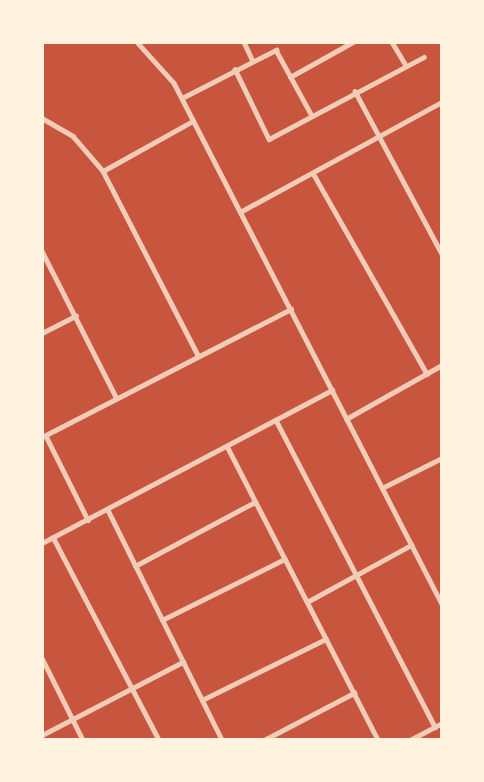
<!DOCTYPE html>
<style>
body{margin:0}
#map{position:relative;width:484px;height:782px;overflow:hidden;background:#c8553d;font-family:"Fira Sans",sans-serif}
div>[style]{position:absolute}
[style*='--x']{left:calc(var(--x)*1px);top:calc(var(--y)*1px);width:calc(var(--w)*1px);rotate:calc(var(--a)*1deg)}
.minor>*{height:4.5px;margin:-2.25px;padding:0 2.25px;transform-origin:2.25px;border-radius:2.25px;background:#f1ccb7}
span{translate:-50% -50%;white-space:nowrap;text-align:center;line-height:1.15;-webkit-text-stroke:6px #fff3e0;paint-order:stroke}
.frame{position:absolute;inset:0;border:44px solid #fff3e0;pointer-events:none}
</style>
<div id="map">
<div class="minor">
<div style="--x:137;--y:42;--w:55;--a:47.9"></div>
<div style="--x:174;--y:83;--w:586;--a:62.78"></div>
<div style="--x:244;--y:42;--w:19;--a:65"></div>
<div style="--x:392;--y:42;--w:27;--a:59"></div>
<div style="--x:235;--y:69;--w:78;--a:64.1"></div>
<div style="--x:269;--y:139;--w:175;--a:-27.9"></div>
<div style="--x:290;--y:77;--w:72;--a:-29.1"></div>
<div style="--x:355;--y:91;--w:185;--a:61.9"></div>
<div style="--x:182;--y:98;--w:106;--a:-27.1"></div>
<div style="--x:276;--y:50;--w:73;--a:61.3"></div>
<div style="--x:42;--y:118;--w:36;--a:30"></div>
<div style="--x:73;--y:136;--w:46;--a:49.4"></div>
<div style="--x:103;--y:171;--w:207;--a:62.7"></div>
<div style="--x:103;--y:171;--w:103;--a:-29.1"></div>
<div style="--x:313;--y:173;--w:231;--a:60.4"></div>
<div style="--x:240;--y:212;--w:230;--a:-28.6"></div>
<div style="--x:42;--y:251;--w:164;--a:63.1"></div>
<div style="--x:42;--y:333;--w:38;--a:-27"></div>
<div style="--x:346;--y:419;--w:110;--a:-29.4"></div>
<div style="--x:276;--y:420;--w:346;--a:62.6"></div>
<div style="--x:46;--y:436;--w:94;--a:63.4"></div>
<div style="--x:42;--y:437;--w:280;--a:-27.2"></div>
<div style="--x:227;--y:446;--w:331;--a:62.8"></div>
<div style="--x:382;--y:488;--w:67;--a:-26.6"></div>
<div style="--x:108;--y:510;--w:257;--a:63.6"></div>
<div style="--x:53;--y:537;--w:229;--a:62.4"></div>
<div style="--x:42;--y:543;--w:328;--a:-27.8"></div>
<div style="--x:135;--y:566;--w:136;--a:-28.1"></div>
<div style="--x:307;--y:602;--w:119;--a:-28.7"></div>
<div style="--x:162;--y:620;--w:137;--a:-26.4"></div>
<div style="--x:42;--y:658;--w:92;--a:63.4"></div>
<div style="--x:202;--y:700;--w:138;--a:-26.2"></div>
<div style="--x:42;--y:735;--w:159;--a:-27.4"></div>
<div style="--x:264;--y:740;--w:102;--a:-27.6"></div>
<div style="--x:410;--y:740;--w:36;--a:-28"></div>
</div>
<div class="frame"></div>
</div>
